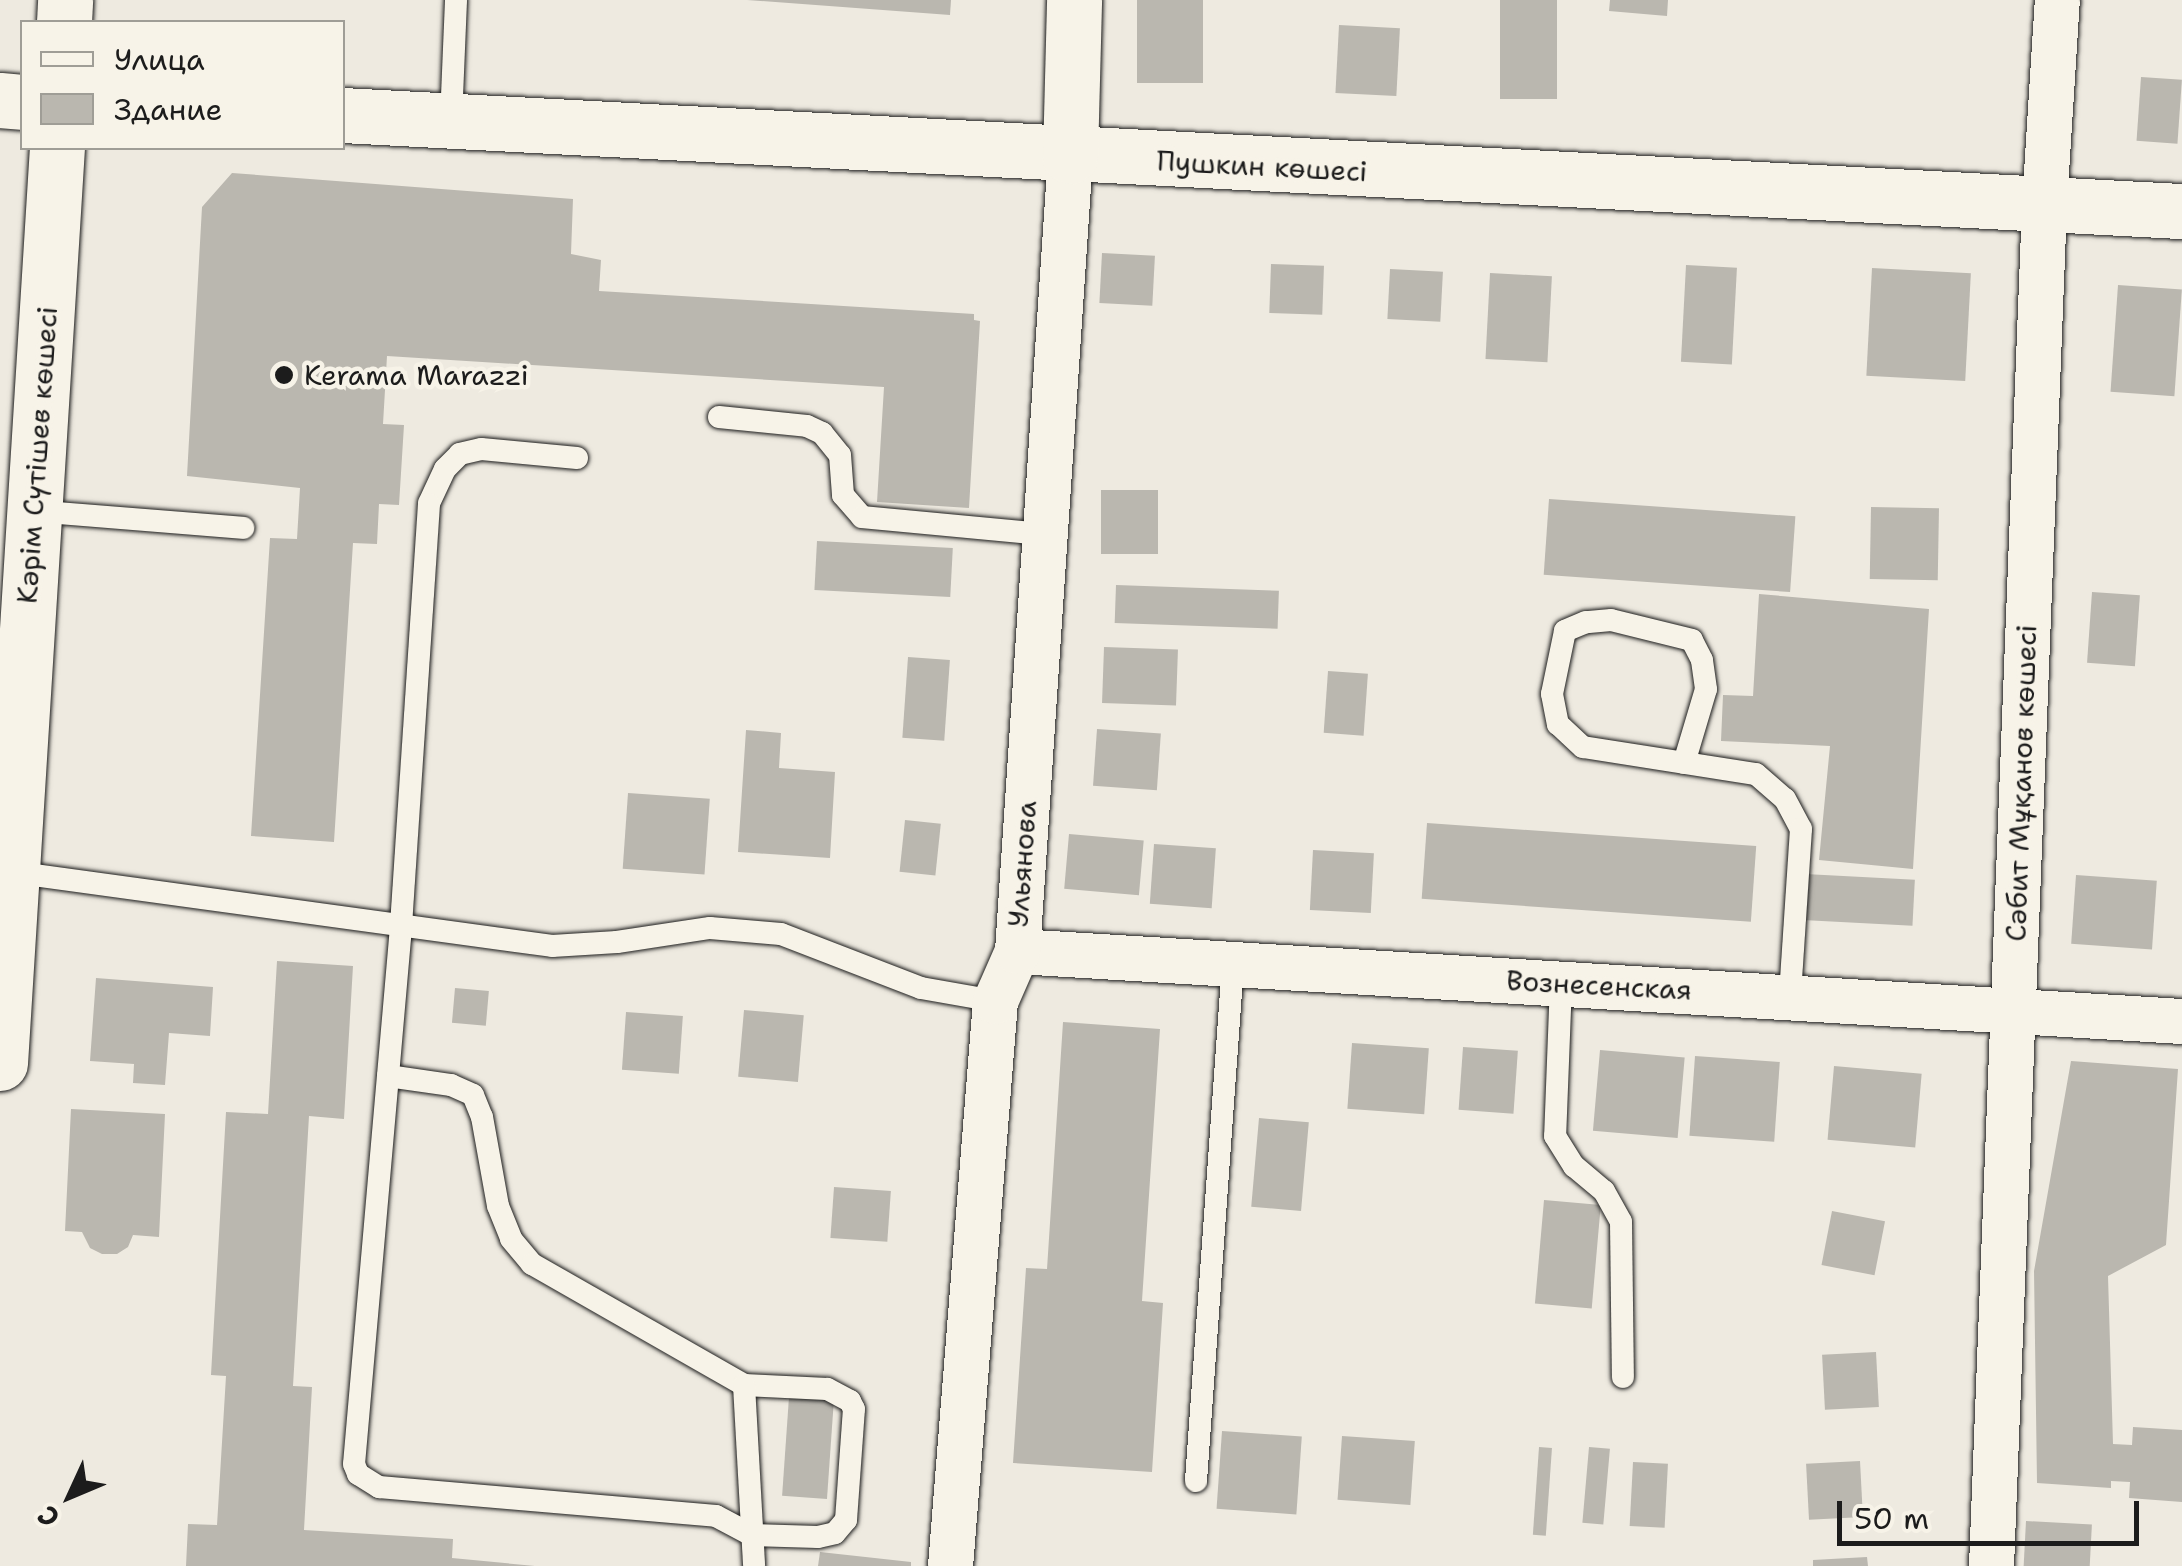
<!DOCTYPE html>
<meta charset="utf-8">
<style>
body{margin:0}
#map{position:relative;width:2182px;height:1566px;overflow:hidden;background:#eeeae0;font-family:"Shantell Sans",sans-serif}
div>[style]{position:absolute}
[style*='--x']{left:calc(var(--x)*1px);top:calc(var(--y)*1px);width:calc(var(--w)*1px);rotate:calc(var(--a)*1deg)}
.building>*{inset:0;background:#bab7af;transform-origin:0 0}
.roads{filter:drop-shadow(0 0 2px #1c1c1c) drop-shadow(0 0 2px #1c1c1c)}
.service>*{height:22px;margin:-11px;padding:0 11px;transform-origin:11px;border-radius:11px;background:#f7f3e8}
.minor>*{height:45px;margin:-22.5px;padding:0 22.5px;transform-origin:22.5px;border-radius:22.5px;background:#f7f3e8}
.tertiary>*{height:55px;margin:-27.5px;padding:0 27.5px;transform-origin:27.5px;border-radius:27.5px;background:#f7f3e8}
.secondary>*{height:55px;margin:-27.5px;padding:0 27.5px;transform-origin:27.5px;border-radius:27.5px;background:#f7f3e8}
.dots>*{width:28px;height:28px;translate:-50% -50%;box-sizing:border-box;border:5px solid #f7f3e8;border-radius:50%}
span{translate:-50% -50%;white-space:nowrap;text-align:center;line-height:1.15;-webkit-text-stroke:9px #f7f3e8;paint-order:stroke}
.street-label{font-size:28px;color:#1c1c1c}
.poi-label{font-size:28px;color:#1c1c1c}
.left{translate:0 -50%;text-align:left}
.legend{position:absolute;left:20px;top:20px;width:325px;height:130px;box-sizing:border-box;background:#f7f3e8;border:2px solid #9f9d96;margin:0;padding:12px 18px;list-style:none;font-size:30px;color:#1c1c1c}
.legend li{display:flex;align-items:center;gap:20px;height:50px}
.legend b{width:50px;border:2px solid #9f9d96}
.north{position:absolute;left:20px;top:1446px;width:100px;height:100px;-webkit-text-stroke:8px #f7f3e8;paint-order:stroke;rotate:226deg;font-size:28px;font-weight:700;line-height:40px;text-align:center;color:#1c1c1c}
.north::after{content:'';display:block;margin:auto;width:35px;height:45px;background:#1c1c1c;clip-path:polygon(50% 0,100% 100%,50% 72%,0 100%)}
.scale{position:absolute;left:1837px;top:1501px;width:302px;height:45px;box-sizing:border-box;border:5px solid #1c1c1c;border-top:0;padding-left:12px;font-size:30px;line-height:35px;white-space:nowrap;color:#1c1c1c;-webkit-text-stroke:8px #f7f3e8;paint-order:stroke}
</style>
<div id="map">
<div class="building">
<div style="clip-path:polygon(747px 0,951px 0,950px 15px)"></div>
<div style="left:1137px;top:0;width:66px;height:83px"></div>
<div style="left:1500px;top:0;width:57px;height:99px"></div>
<div style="clip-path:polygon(1610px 0,1668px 0,1667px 16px,1609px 11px)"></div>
<div style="left:1339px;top:25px;width:61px;height:68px;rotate:3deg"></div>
<div style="left:2141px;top:77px;width:41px;height:64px;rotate:4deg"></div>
<div style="clip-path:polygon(232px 173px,573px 199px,571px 254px,601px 260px,599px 291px,974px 314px,974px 320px,980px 321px,969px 508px,877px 502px,884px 387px,387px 356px,383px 424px,404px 425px,399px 505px,379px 504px,377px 544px,353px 543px,334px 842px,251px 836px,270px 538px,297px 539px,300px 488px,187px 476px,202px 207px)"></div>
<div style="left:1102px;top:253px;width:53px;height:50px;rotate:3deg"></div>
<div style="left:1271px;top:264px;width:53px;height:49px;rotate:2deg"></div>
<div style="left:1686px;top:265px;width:51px;height:97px;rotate:3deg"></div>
<div style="left:1872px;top:268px;width:99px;height:108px;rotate:3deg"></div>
<div style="left:1390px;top:269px;width:53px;height:50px;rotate:3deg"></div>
<div style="left:1490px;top:273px;width:62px;height:86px;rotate:3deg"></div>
<div style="left:2118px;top:285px;width:64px;height:107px;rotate:4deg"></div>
<div style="left:1101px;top:490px;width:57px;height:64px"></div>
<div style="left:1549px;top:499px;width:247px;height:76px;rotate:4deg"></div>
<div style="left:1871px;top:507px;width:68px;height:72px;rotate:1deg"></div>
<div style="left:817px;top:541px;width:136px;height:49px;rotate:3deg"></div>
<div style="left:1116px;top:585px;width:163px;height:38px;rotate:2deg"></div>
<div style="left:2092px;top:592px;width:48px;height:71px;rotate:4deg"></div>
<div style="clip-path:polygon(1759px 594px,1929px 609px,1913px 869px,1819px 860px,1830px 746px,1721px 741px,1723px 695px,1753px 696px)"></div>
<div style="left:1104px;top:647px;width:74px;height:56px;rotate:2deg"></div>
<div style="left:908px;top:657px;width:42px;height:81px;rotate:4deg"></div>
<div style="left:1328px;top:671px;width:40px;height:62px;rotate:4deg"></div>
<div style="left:1097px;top:729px;width:64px;height:57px;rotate:4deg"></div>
<div style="clip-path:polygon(746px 730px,781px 733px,779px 768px,835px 772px,830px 858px,738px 852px)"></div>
<div style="left:628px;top:793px;width:82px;height:76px;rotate:4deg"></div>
<div style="left:905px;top:820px;width:36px;height:52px;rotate:6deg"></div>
<div style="left:1427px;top:823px;width:330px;height:76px;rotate:4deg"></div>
<div style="left:1069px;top:834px;width:75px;height:55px;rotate:5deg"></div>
<div style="left:1154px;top:844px;width:62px;height:60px;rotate:4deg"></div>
<div style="left:1313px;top:850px;width:61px;height:60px;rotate:3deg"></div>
<div style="left:1805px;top:874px;width:110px;height:46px;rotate:3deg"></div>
<div style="left:2076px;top:875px;width:81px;height:69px;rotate:4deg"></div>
<div style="clip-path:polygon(277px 961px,353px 966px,344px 1119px,309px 1116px,293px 1386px,312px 1387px,304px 1530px,453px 1539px,452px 1558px,535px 1566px,186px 1566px,188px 1524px,217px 1525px,226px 1376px,211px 1375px,226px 1112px,268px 1114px)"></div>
<div style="clip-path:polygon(96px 978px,213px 987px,210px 1036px,169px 1033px,165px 1085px,133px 1083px,134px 1064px,90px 1061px)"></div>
<div style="left:455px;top:988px;width:34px;height:35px;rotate:5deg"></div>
<div style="left:744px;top:1010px;width:60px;height:67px;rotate:5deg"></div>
<div style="left:626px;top:1012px;width:57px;height:58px;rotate:4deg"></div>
<div style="clip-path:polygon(1063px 1022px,1160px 1029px,1142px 1301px,1163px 1303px,1152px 1472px,1013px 1463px,1026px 1268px,1047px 1269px)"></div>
<div style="left:1352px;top:1043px;width:77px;height:66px;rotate:4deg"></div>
<div style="left:1463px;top:1047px;width:55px;height:63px;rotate:4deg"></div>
<div style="left:1600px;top:1050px;width:85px;height:81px;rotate:5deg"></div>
<div style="left:1695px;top:1056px;width:85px;height:80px;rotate:4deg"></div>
<div style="clip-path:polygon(2071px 1061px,2178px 1069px,2166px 1245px,2108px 1276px,2113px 1444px,2132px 1445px,2133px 1427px,2182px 1430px,2182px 1502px,2129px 1498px,2130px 1482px,2111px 1481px,2111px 1488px,2037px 1483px,2034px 1271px)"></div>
<div style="left:1834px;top:1066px;width:88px;height:74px;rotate:5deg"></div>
<div style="clip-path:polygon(71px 1109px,165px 1114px,159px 1237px,133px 1235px,128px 1247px,117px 1254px,102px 1254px,90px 1248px,82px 1232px,65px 1231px)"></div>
<div style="left:1259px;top:1118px;width:50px;height:89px;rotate:5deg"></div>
<div style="left:834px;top:1187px;width:57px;height:51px;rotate:4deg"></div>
<div style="left:1544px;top:1200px;width:57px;height:104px;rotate:5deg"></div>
<div style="left:1832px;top:1211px;width:54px;height:55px;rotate:11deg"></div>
<div style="left:1876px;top:1352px;width:55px;height:54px;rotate:87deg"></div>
<div style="left:789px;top:1397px;width:45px;height:99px;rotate:4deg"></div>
<div style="left:1222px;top:1431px;width:80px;height:78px;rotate:4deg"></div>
<div style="left:1342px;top:1436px;width:73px;height:64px;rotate:4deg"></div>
<div style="left:1539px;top:1447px;width:13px;height:88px;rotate:4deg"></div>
<div style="left:1589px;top:1447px;width:21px;height:76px;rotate:5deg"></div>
<div style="left:1860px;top:1461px;width:56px;height:54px;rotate:87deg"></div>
<div style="left:1633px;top:1462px;width:35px;height:64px;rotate:3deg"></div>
<div style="left:2026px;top:1521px;width:66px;height:45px;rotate:3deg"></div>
<div style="clip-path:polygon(820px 1552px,911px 1562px,911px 1566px,818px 1566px)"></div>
<div style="clip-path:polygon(1867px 1557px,1868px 1566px,1813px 1566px,1813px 1560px)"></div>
</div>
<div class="roads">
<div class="service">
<div style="--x:451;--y:120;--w:120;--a:-87.6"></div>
<div style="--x:719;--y:417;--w:88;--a:5.8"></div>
<div style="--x:807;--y:426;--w:17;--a:25"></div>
<div style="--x:822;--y:433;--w:28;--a:51"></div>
<div style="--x:840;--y:455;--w:40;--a:85.7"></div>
<div style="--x:843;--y:495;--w:29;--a:49"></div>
<div style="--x:862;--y:517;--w:181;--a:5.4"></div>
<div style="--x:577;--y:458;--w:96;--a:-174.6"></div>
<div style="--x:481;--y:449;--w:22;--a:167"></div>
<div style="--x:460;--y:454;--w:21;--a:135"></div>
<div style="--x:445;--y:469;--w:38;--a:115"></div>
<div style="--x:429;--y:504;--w:424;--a:93.8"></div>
<div style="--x:401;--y:927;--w:539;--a:95"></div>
<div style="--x:354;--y:1464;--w:11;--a:68"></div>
<div style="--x:358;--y:1474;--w:25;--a:32"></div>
<div style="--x:379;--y:1487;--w:338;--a:4.9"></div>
<div style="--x:716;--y:1516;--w:40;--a:28"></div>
<div style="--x:751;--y:1535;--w:67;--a:1.7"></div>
<div style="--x:818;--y:1537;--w:17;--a:-13"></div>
<div style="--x:835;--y:1533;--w:17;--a:-50"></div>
<div style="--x:846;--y:1520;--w:111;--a:-85.9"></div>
<div style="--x:854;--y:1409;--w:9;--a:-117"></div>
<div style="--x:850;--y:1401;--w:26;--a:-152"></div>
<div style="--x:827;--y:1389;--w:83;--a:-177.2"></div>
<div style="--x:33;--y:511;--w:211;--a:4.6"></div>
<div style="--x:1684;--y:763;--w:77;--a:-73.4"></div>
<div style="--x:1706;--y:689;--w:29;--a:-98"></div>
<div style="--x:1702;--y:660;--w:22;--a:-117"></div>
<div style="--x:1692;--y:640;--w:83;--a:-166.1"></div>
<div style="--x:1611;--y:620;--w:25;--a:175"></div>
<div style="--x:1586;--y:622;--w:23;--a:157"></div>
<div style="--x:1565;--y:631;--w:64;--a:101.7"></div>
<div style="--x:1552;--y:694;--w:31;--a:79"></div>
<div style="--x:1558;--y:724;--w:34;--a:43"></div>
<div style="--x:1583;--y:747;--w:175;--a:8.9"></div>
<div style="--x:1756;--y:774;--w:38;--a:41"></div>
<div style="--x:1785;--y:799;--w:34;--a:62"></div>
<div style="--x:1801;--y:829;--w:167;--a:93.8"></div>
<div style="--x:12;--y:872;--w:545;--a:7.8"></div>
<div style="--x:552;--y:946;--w:65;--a:-3.5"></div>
<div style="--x:617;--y:942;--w:94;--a:-8.6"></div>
<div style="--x:710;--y:928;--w:71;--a:4.8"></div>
<div style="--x:781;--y:934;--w:150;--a:21.1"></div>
<div style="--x:921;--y:988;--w:75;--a:10"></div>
<div style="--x:1561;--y:983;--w:153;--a:92.2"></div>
<div style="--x:1555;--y:1136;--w:36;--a:58"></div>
<div style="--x:1574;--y:1166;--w:39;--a:40"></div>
<div style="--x:1604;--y:1191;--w:35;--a:61"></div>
<div style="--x:1621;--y:1222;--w:155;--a:89.3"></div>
<div style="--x:388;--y:1076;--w:64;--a:8.1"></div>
<div style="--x:451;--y:1085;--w:24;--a:24"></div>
<div style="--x:473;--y:1095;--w:24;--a:68"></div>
<div style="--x:482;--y:1117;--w:90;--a:79.8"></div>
<div style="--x:498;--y:1206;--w:35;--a:68"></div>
<div style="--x:511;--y:1239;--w:33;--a:50"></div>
<div style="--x:532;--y:1264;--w:244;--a:29.7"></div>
<div style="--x:744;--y:1385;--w:181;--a:86.8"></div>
<div style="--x:1196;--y:1481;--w:519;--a:-85.91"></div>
</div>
<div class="minor">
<div style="--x:1017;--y:951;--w:1167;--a:3.44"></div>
<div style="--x:950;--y:1566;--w:567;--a:-85.45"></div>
<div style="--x:995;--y:1001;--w:55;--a:-66.3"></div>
<div style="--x:1017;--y:951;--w:797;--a:-86.19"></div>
<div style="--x:1991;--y:1566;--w:1363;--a:-87.77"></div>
<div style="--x:2044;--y:204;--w:204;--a:-86.4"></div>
</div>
<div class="tertiary">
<div style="--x:0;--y:100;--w:22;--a:5"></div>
<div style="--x:342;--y:115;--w:1843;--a:2.99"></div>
<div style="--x:1070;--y:156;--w:156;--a:-88.5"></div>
</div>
<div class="secondary">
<div style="--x:64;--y:22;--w:22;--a:-87"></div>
<div style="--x:0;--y:1063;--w:917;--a:-86.44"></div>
</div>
</div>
<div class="dots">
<div style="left:284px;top:375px;background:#1c1c1c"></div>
</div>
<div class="street-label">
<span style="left:1262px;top:166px;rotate:3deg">Пушкин көшесі</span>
<span style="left:37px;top:455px;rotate:-86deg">Кәрім Сүтішев көшесі</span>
<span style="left:2021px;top:783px;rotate:-88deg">Сәбит Мұқанов көшесі</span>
<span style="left:1022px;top:864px;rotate:-86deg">Ульянова</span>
<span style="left:1599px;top:985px;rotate:3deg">Вознесенская</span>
</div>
<div class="poi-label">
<span class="left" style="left:304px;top:375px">Kerama Marazzi</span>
</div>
<ul class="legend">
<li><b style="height:12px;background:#f7f3e8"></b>Улица</li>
<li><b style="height:28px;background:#bab7af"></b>Здание</li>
</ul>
<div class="north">С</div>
<div class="scale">50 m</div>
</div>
